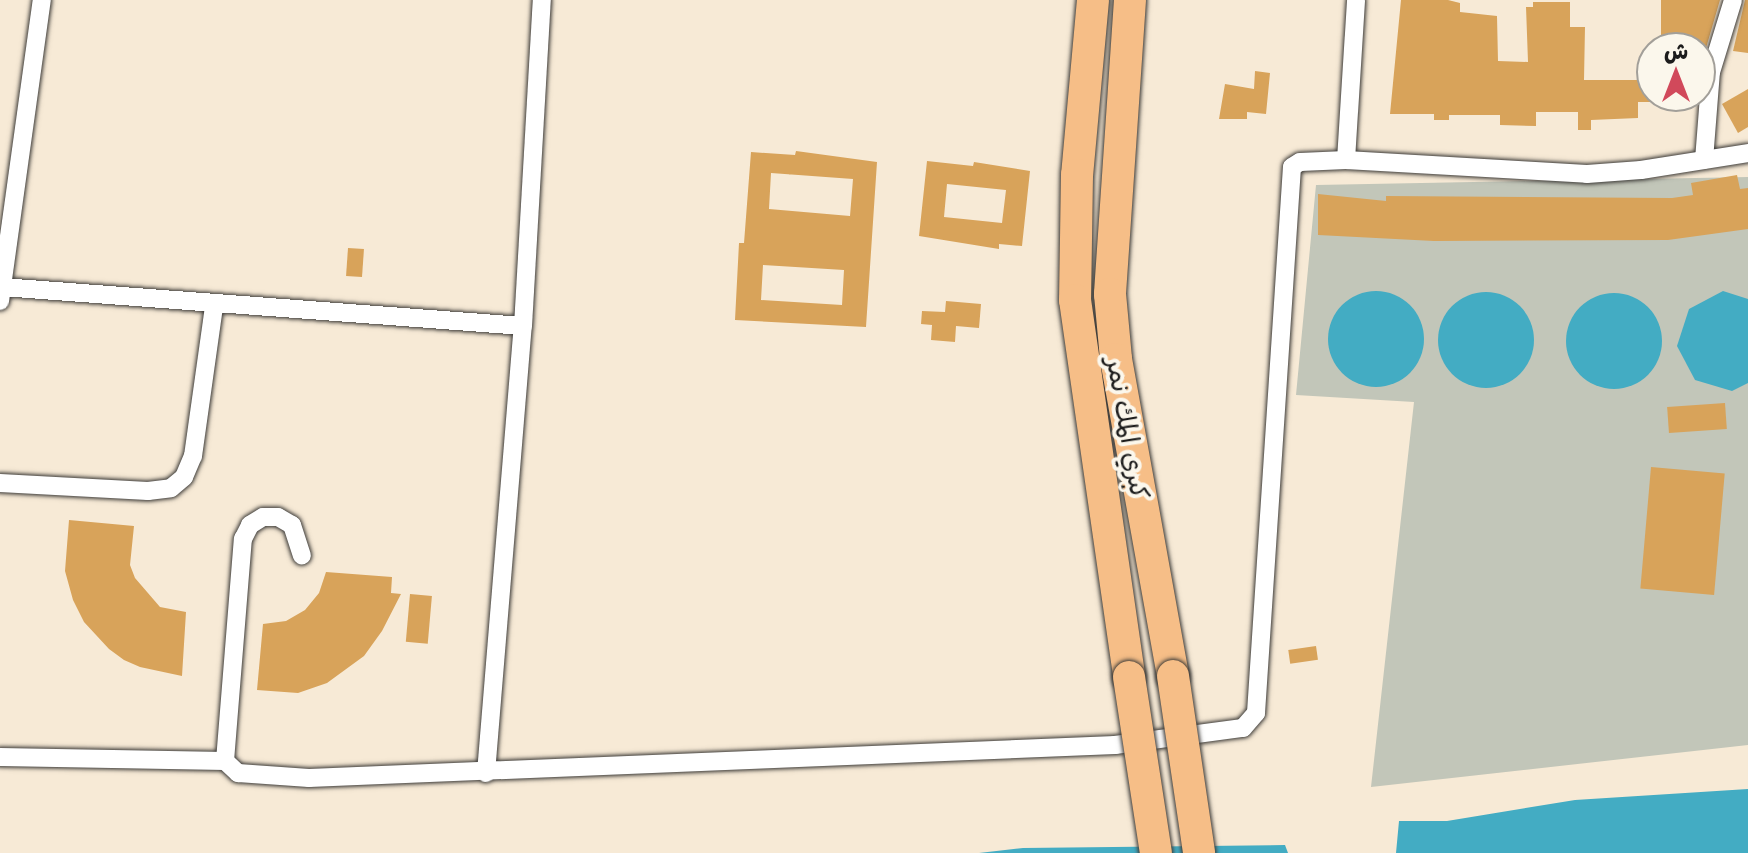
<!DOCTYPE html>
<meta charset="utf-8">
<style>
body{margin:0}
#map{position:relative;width:1748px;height:853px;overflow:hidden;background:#f7ead6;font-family:"Playpen Sans","Playpen Sans Arabic",sans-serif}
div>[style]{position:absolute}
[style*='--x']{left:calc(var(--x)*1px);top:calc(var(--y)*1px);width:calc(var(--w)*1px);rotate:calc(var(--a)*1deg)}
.industrial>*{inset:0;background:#c2c6b9}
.water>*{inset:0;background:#43acc3}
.round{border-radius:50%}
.building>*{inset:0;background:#d8a35a;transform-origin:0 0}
.roads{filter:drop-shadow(0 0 2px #3d3b38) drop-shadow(0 0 2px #3d3b38)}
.street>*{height:18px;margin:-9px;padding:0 9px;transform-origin:9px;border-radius:9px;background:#fff}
.highway>*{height:32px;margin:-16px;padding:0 16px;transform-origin:16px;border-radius:16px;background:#f6be87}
.bridges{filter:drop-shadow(0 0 2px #3d3b38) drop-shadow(0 0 2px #3d3b38)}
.highway-bridge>*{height:32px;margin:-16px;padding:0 16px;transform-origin:16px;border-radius:16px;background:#f6be87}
span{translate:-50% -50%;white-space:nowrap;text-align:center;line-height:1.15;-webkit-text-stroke:8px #fbf7ec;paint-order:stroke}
.street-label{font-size:26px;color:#1c1c1c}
.north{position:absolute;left:1636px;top:32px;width:80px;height:80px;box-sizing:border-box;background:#fbf7ec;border:2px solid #a29f99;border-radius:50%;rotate:0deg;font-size:22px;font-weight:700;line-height:32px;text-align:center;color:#1c1c1c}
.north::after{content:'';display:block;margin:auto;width:28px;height:36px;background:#d1495b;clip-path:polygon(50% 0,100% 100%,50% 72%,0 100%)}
</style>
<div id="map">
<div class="industrial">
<div style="clip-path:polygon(1748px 177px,1748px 745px,1371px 787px,1414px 402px,1296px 395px,1316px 185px)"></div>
</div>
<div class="water">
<div style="clip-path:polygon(1723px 291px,1748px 299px,1748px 383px,1732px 391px,1695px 380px,1677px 346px,1689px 309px)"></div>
<div class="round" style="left:1328px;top:291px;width:96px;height:96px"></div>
<div class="round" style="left:1438px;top:292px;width:96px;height:96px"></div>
<div class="round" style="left:1566px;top:293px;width:96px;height:96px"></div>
<div style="clip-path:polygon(1748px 789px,1748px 853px,1396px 853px,1399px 821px,1447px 821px,1575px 800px)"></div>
<div style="clip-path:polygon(1285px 845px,1288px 853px,979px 853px,1023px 848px)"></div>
</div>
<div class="building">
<div style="clip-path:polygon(1401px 0,1448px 0,1460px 3px,1460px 12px,1497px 16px,1498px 61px,1528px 62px,1526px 7px,1533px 7px,1533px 2px,1570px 2px,1570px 27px,1585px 27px,1584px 80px,1652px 80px,1652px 102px,1638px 102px,1638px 118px,1591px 120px,1591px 130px,1578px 130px,1578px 112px,1536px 112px,1536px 126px,1500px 125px,1500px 115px,1449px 115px,1449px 120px,1434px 120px,1434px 114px,1390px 114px)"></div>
<div style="clip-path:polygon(1661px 0,1720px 0,1706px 48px,1661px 48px)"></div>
<div style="clip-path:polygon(1745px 0,1748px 0,1748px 53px,1733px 51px)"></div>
<div style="clip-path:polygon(1255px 71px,1270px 73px,1266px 114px,1247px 112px,1247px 119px,1219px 119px,1225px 84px,1254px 89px)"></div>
<div style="clip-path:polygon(1748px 89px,1748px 127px,1738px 133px,1722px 104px)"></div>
<div style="clip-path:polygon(evenodd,796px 151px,877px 162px,866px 327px,735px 320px,739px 243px,744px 243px,751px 152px,795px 155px,796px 151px,771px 173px,853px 179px,850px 216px,769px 209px,771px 173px,796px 151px,763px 265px,844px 270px,842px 305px,761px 300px,763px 265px)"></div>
<div style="clip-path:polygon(evenodd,927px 161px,973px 166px,974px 162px,1030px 171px,1022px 246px,999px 244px,999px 249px,919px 236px,927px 161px,947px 184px,1006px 190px,1002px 223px,944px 217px,947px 184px)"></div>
<div style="clip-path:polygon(1737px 175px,1740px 189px,1748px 188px,1748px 229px,1668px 240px,1434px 241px,1318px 235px,1318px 194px,1386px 201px,1386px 196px,1672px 198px,1693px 195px,1691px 183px)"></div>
<div style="left:348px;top:248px;width:16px;height:28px;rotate:4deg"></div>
<div style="clip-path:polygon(946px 301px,981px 304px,979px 328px,956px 326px,955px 342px,931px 340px,932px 325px,921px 324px,922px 311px,945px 312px)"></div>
<div style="left:1725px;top:403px;width:26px;height:58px;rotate:86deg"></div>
<div style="left:1651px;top:467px;width:74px;height:122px;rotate:5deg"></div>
<div style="clip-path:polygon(69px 520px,134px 526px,130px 565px,135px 578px,160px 607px,186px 612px,182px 676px,140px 667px,124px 660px,109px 649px,84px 622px,73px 600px,65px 571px)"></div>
<div style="clip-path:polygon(326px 572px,392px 577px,391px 593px,401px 594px,382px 631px,364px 656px,327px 683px,298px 693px,257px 690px,263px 624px,286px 621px,305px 610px,319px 593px)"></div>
<div style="left:410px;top:594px;width:22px;height:48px;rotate:5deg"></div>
<div style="left:1316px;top:646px;width:14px;height:28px;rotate:82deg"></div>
</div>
<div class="roads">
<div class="street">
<div style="--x:1346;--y:160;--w:160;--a:-86.4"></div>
<div style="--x:1704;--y:160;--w:88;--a:-85.5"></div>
<div style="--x:1711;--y:72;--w:75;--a:-73"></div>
<div style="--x:2;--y:287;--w:522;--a:4.28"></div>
<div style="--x:0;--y:301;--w:304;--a:-82.1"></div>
<div style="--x:0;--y:483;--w:148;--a:3.1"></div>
<div style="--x:148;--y:491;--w:23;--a:-7"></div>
<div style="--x:171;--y:488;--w:17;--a:-40"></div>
<div style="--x:184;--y:477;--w:23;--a:-67"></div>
<div style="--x:193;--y:456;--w:151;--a:-82"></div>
<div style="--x:0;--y:757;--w:225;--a:1"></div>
<div style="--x:225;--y:761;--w:18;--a:43"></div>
<div style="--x:238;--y:773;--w:71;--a:4"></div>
<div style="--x:309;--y:778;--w:807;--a:-2.34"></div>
<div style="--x:1115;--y:745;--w:129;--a:-7.6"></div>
<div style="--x:1243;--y:728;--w:20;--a:-49"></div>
<div style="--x:1256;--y:713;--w:547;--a:-86.23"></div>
<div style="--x:1292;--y:167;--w:9;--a:-32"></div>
<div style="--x:1300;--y:162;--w:46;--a:-2.5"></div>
<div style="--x:1346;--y:160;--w:241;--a:3.3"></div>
<div style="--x:1587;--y:174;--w:54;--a:-4.2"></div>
<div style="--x:1641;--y:170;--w:108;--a:-9"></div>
<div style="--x:225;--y:761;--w:223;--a:-85.4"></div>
<div style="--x:243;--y:539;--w:16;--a:-63"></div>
<div style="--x:250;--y:525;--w:15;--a:-32"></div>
<div style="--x:263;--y:517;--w:15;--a:0"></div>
<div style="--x:278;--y:517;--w:16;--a:30"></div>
<div style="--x:292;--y:525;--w:32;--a:72"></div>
<div style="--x:486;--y:773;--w:449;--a:-85.3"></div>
<div style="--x:523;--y:326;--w:327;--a:-86.7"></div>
</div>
<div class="highway">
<div style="--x:1093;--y:0;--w:176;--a:95.2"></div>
<div style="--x:1077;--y:175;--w:125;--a:90.9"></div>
<div style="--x:1075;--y:300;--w:381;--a:81.8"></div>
<div style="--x:1130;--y:0;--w:295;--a:93.9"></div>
<div style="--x:1110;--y:294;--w:65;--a:84.7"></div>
<div style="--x:1116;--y:359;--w:322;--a:79.8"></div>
</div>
</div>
<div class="bridges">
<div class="highway-bridge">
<div style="--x:1173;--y:676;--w:179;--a:81.6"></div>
<div style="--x:1129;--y:677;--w:178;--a:81.3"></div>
</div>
</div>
<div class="street-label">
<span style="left:1129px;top:428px;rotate:80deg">كبري المك نمر</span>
</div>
<div class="north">ش</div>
</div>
